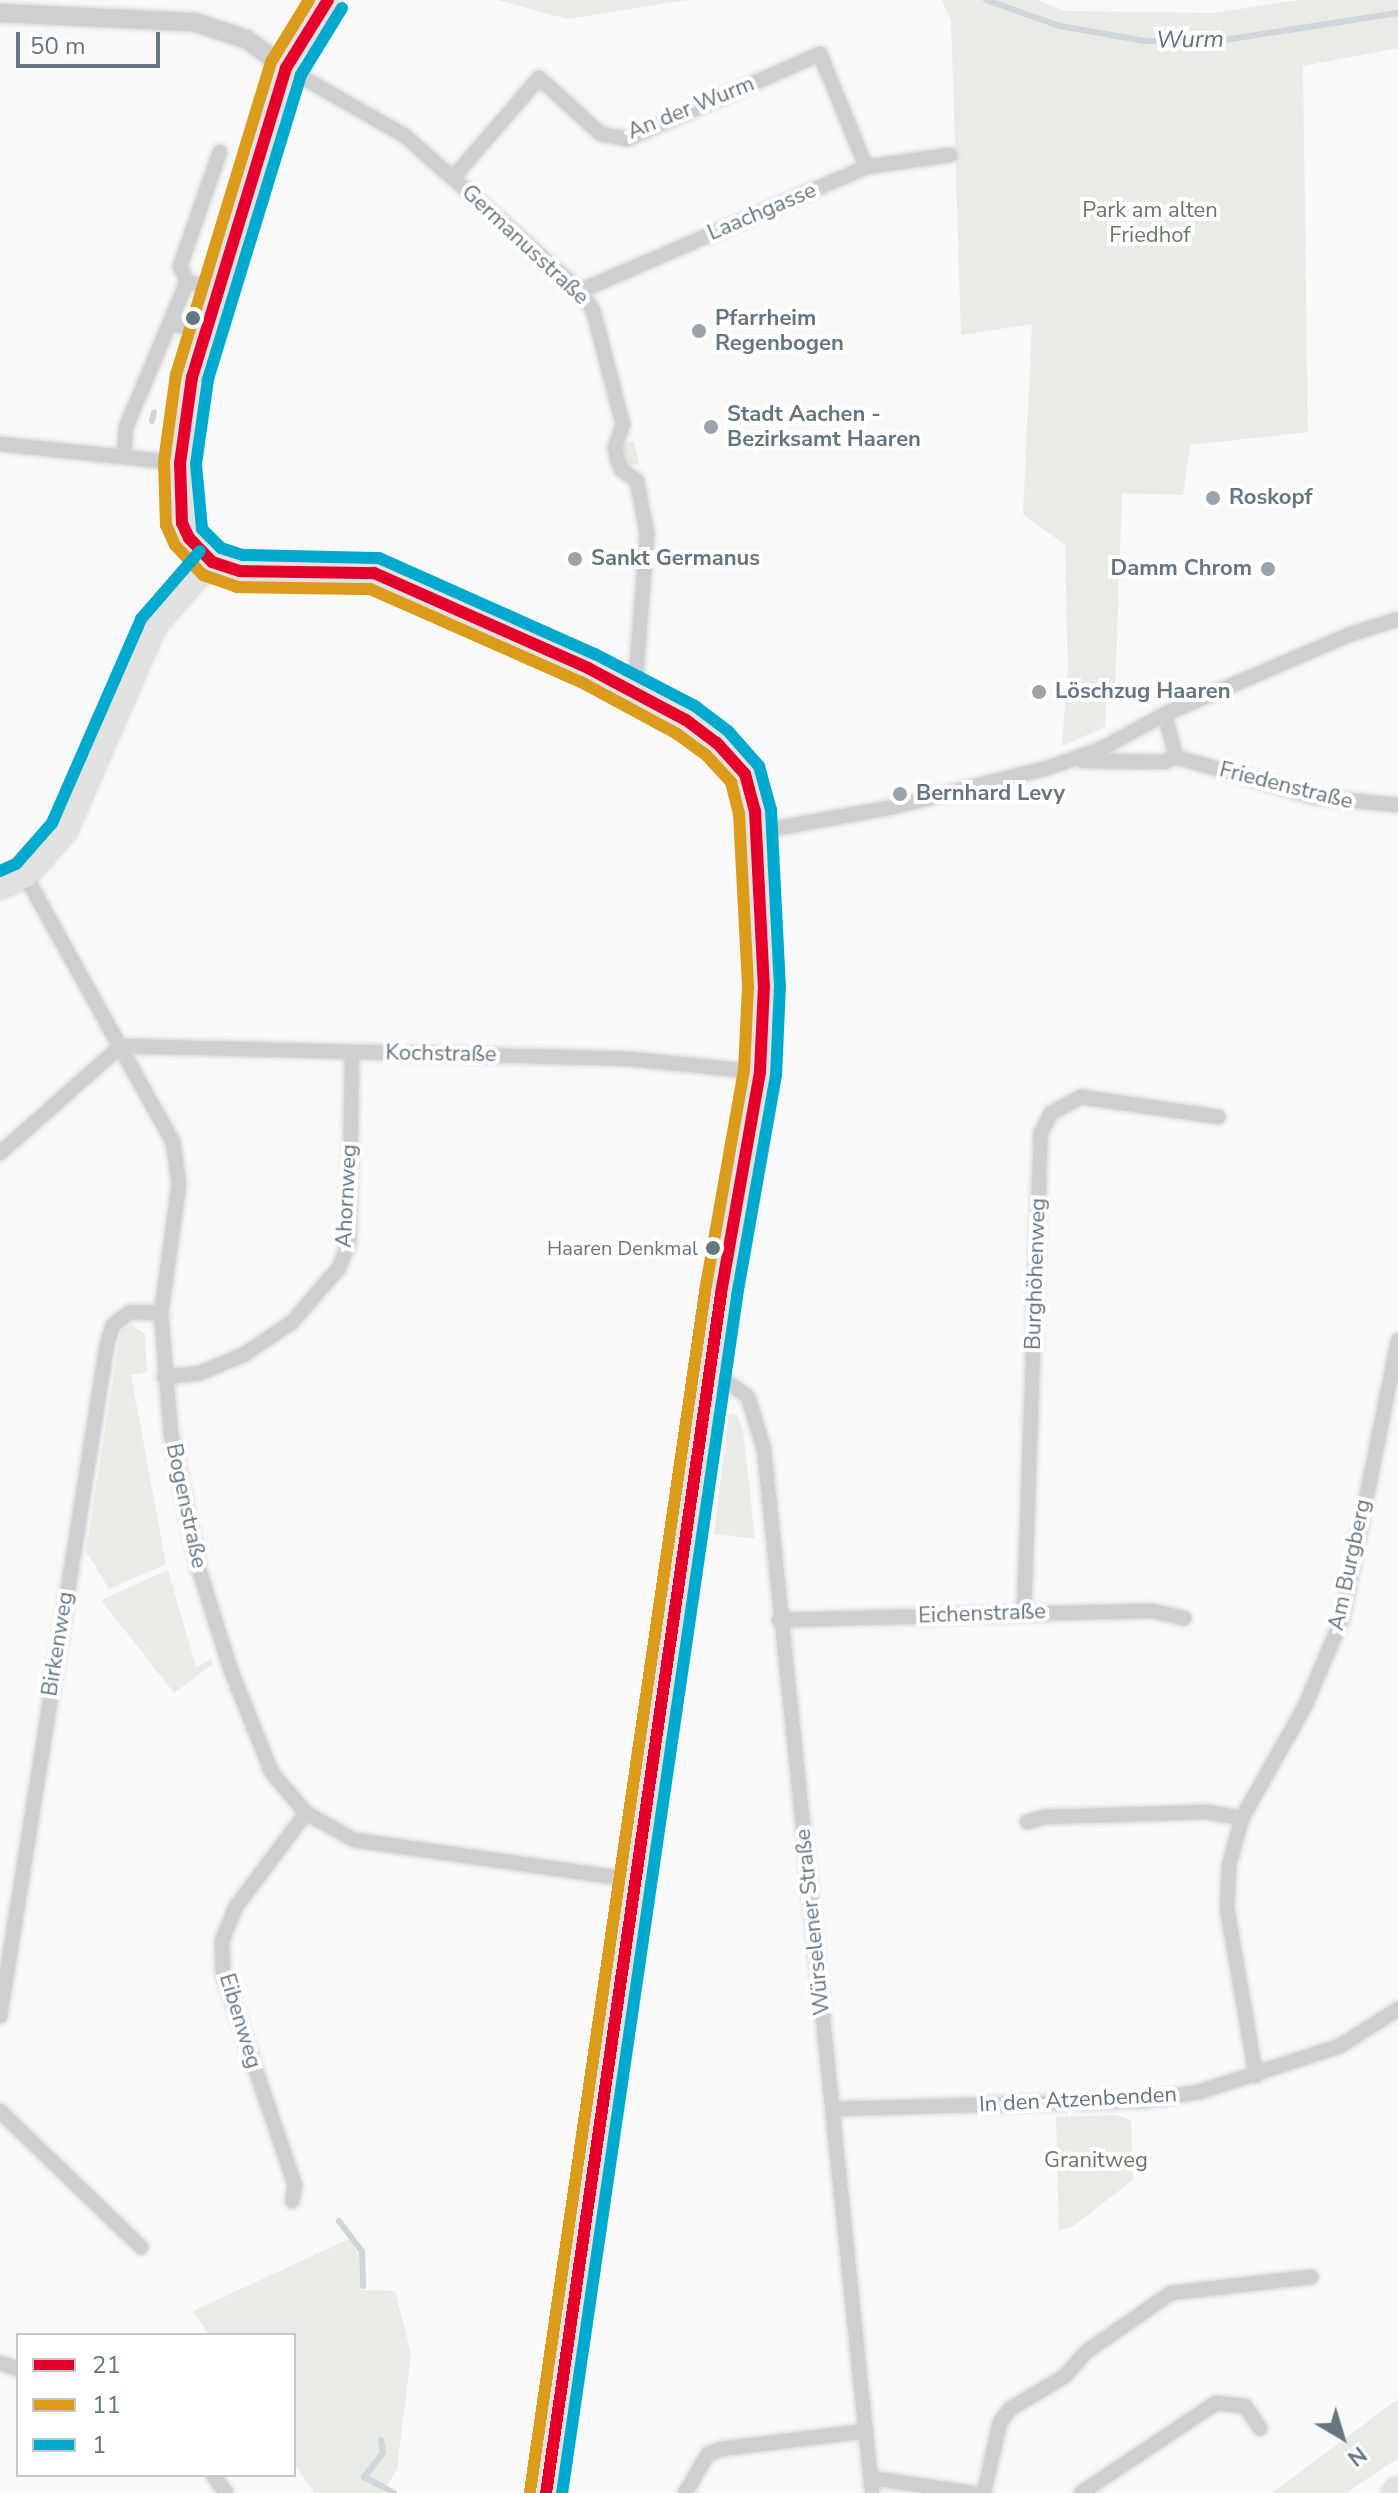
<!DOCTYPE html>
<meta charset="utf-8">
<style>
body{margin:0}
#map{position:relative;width:1398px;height:2493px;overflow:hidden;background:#f9f9f9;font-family:"Nunito Sans",sans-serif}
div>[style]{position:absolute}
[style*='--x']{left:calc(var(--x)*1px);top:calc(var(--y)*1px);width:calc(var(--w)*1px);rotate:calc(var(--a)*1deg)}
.green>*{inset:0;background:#e8ebe6;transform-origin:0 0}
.stream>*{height:6px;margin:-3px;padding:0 3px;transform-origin:3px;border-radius:3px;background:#ced6d9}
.roads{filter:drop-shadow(0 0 2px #d5d6d7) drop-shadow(0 0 2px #d5d6d7)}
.minor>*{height:14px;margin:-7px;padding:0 7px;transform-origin:7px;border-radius:7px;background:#cecfd0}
.tertiary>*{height:18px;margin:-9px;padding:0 9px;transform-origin:9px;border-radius:9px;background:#cecfd0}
.secondary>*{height:20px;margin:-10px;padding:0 10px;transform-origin:10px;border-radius:10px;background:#e1e2e2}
.motorway>*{height:28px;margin:-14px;padding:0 14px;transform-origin:14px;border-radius:14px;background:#e1e2e2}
.bus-1>*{height:12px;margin:-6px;padding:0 6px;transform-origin:6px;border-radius:6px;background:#e4002b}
.bus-2>*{height:12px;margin:-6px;padding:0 6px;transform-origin:6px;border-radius:6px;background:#da9c1a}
.bus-3>*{height:12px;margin:-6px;padding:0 6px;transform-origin:6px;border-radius:6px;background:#00a9ce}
.dots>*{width:22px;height:22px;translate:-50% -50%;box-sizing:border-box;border:4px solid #fff;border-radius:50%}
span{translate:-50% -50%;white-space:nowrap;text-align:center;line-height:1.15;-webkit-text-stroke:8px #fff;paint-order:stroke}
.bus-label{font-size:20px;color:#657683}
.right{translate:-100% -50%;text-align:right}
.street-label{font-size:22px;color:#657683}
.park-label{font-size:22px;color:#687a64}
.poi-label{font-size:22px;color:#657683;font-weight:700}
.left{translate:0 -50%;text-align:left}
.water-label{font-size:24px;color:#60757c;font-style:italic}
.legend{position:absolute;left:16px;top:2333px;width:280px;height:144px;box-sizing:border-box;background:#fff;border:2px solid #c1c8cd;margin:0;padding:10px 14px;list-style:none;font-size:24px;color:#657683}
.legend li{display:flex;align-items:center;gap:16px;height:40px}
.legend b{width:40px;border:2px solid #c1c8cd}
.north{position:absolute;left:1302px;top:2397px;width:80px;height:80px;-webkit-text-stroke:6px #fff;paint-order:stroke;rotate:142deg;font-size:22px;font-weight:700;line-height:32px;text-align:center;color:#657683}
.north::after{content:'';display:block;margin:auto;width:28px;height:36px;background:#657683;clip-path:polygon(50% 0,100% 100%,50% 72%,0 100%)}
.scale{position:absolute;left:16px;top:32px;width:144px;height:36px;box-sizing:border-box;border:4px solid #657683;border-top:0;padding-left:10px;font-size:24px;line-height:28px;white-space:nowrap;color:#657683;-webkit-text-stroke:6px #fff;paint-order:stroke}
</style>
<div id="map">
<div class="green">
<div style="clip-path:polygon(498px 0,687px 0,567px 19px)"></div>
<div style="clip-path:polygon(942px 0,1037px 0,1064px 11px,1214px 13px,1298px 0,1398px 0,1398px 48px,1303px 66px,1308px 432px,1190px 445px,1183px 495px,1122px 493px,1115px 690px,1106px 699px,1105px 727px,1062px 746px,1068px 665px,1065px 545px,1023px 514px,1032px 324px,961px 335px,951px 21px)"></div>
<div style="left:634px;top:441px;width:23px;height:16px;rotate:77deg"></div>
<div style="clip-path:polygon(131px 1325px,145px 1334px,147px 1372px,131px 1375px,166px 1564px,109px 1589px,86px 1551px,119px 1341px,121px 1331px)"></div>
<div style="clip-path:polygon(729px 1413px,737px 1415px,743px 1430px,755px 1539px,714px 1534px)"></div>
<div style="clip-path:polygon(168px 1570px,196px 1667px,211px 1659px,213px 1664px,174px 1693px,101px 1600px)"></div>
<div style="clip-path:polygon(1116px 2115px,1131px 2120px,1133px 2180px,1072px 2227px,1059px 2230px,1056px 2117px)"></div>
<div style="clip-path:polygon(349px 2239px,359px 2255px,361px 2290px,395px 2291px,411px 2353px,397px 2469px,383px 2493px,314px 2493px,294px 2463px,294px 2335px,209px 2335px,193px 2311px)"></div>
<div style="clip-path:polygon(1398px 2399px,1398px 2458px,1346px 2493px,1272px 2493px)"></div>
</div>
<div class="stream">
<div style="--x:986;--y:0;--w:78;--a:19.4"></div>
<div style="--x:1060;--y:26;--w:86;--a:10"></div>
<div style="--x:1145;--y:41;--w:66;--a:0.9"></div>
<div style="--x:1211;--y:42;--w:189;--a:-8.8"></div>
<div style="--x:152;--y:421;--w:9;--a:-77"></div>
<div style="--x:339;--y:2221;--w:38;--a:53"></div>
<div style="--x:362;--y:2251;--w:35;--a:88"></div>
<div style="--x:381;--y:2440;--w:13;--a:81"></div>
<div style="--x:383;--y:2453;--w:31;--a:128"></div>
<div style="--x:364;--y:2477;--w:34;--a:28"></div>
</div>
<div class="roads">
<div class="minor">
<div style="--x:286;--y:68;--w:137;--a:29.7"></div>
<div style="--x:405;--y:136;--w:234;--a:41.5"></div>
<div style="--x:580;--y:291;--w:23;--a:56"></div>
<div style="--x:593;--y:310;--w:118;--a:75.3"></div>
<div style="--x:623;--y:424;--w:24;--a:109"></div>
<div style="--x:615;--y:447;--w:11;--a:80"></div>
<div style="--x:617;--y:458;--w:12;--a:70"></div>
<div style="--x:621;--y:469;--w:20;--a:37"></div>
<div style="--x:637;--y:481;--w:54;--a:79.3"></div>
<div style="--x:647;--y:534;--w:157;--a:94.4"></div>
<div style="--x:453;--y:178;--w:132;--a:-49.3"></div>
<div style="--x:539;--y:78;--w:84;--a:42.1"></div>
<div style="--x:601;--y:134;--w:26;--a:11"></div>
<div style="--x:627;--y:139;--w:211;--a:-23.8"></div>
<div style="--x:820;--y:54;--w:122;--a:67.8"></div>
<div style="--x:187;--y:282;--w:32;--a:11"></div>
<div style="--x:580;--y:291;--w:312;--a:-23.4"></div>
<div style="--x:866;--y:167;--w:85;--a:-8.1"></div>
<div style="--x:173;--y:324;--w:33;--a:14"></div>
<div style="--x:0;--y:444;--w:181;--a:6"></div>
<div style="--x:124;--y:456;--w:29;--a:-86"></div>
<div style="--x:126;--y:427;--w:157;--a:-67.2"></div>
<div style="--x:187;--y:282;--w:17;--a:-114"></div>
<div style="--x:180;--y:266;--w:121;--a:-70.7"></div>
<div style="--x:1165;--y:714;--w:44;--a:75.7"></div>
<div style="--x:1083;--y:761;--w:82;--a:0.7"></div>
<div style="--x:1165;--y:762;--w:12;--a:-24"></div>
<div style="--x:1176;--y:757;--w:145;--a:16.1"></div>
<div style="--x:1315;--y:797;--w:83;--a:5.5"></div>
<div style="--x:756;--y:832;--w:139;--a:-10.3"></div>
<div style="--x:893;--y:807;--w:159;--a:-14.2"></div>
<div style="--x:1047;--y:768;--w:57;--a:-19.4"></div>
<div style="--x:1101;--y:749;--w:73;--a:-28.7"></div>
<div style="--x:1165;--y:714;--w:202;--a:-23.3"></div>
<div style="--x:1351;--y:634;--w:49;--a:-17.7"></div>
<div style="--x:26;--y:877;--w:303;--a:61"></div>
<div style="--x:173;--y:1142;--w:42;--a:81.9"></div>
<div style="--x:179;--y:1184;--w:130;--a:97.9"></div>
<div style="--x:161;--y:1313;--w:121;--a:85.3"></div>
<div style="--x:171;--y:1434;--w:138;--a:78.3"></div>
<div style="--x:199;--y:1569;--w:104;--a:72.6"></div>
<div style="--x:230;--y:1668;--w:113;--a:68.2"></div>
<div style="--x:272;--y:1773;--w:52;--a:49.6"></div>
<div style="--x:306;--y:1813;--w:55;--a:29.4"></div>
<div style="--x:354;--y:1840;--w:283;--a:8.1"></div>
<div style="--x:121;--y:1046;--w:510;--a:1.46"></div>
<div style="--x:631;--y:1059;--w:130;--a:5.8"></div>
<div style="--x:0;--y:1153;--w:162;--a:-41.5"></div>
<div style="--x:164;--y:1377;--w:36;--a:-6"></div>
<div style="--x:200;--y:1373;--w:49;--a:-22.9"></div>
<div style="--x:245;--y:1354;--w:57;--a:-34.2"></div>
<div style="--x:292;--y:1322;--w:72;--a:-49"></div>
<div style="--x:339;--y:1268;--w:28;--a:-69"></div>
<div style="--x:349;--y:1242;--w:190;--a:-89.1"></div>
<div style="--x:710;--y:1381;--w:20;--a:9"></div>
<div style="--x:730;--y:1384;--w:22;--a:36"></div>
<div style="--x:748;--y:1397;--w:54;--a:72.9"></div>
<div style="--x:764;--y:1449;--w:1050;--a:84.09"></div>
<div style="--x:1024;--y:1613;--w:480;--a:-88"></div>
<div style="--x:1041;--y:1133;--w:22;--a:-63"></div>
<div style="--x:1051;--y:1113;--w:34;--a:-28"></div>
<div style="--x:1081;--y:1097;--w:139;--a:8.2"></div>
<div style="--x:779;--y:1620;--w:374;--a:-1.4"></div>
<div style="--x:1153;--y:1611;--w:32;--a:13"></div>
<div style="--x:1027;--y:1822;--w:19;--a:-16"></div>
<div style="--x:1045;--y:1817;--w:162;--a:-1.8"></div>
<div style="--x:1207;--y:1812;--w:36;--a:10"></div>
<div style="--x:0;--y:2016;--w:680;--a:-80.95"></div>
<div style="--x:107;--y:1344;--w:20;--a:-72"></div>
<div style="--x:113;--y:1325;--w:21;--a:-37"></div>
<div style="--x:130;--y:1312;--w:31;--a:2"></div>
<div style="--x:1256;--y:2076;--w:170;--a:-99.8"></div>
<div style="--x:1227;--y:1908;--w:43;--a:-87.3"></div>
<div style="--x:1229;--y:1865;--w:49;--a:-74.5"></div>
<div style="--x:1242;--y:1818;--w:129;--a:-60.6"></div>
<div style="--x:1305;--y:1706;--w:95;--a:-67"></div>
<div style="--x:1342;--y:1619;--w:284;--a:-78.6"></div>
<div style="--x:835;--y:2109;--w:313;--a:-1.6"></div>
<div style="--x:1148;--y:2100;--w:52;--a:-8.9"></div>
<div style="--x:1199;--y:2092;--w:148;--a:-18.1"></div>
<div style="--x:1340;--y:2046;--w:69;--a:-32.5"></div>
<div style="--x:0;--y:2111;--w:196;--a:44"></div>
<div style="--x:292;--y:2201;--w:16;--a:-79"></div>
<div style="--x:295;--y:2185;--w:224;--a:-108.8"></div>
<div style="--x:223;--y:1973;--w:32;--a:-92"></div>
<div style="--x:222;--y:1941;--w:35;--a:-68"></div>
<div style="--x:235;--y:1908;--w:119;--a:-53.2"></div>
<div style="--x:0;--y:2363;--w:19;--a:18"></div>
<div style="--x:213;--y:2475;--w:22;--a:54"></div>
<div style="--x:871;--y:2478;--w:102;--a:8.4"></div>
<div style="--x:685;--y:2493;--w:45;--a:-59.5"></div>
<div style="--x:708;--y:2454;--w:14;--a:-21"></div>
<div style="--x:721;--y:2449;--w:146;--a:-7.1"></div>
<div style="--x:984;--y:2493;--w:73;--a:-77.3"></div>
<div style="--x:1000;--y:2422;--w:16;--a:-52"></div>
<div style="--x:1010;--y:2409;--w:64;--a:-31"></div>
<div style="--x:1065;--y:2376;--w:32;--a:-49"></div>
<div style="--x:1086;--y:2352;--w:103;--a:-34.8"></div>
<div style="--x:1171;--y:2293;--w:141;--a:-6.5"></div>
<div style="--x:1081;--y:2493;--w:162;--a:-33.7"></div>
<div style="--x:1216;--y:2403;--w:29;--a:6"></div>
<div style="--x:1245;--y:2406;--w:27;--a:56"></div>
</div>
<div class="tertiary">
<div style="--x:0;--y:13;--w:194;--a:2.7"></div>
<div style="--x:194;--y:22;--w:55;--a:18.1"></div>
<div style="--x:246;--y:39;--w:49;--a:35.9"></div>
</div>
<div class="secondary">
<div style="--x:328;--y:0;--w:80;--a:121.7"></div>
<div style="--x:286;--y:68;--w:323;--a:106.9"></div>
<div style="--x:192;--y:377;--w:87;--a:97.9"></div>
<div style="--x:180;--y:463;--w:60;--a:88.1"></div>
<div style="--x:182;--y:523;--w:17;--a:65"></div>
<div style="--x:189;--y:538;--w:33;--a:46"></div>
<div style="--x:212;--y:562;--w:29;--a:18"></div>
<div style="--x:240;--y:571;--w:134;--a:0.9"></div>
<div style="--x:374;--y:573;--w:234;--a:23.9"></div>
<div style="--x:588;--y:668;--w:111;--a:28"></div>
<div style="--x:686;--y:720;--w:39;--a:37"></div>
<div style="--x:717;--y:743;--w:42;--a:47.9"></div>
<div style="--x:745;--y:774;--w:38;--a:75"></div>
<div style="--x:755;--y:811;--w:175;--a:87.1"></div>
<div style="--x:764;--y:986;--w:86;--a:92.7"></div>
<div style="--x:760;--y:1072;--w:225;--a:100"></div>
<div style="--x:721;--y:1294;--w:1212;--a:98.3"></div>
<div style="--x:0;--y:888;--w:28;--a:-23"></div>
<div style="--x:26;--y:877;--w:60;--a:-48.4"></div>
<div style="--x:66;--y:832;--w:223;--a:-66.5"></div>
<div style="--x:155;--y:627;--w:86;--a:-48.8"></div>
</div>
<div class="motorway">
<div style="--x:1397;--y:2493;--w:1;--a:-45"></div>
</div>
</div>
<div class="bus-1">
<div style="--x:328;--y:0;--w:80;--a:121.7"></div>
<div style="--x:286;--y:68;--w:323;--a:106.9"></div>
<div style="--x:192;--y:377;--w:87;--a:97.9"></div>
<div style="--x:180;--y:463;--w:60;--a:88.1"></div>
<div style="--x:182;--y:523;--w:17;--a:65"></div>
<div style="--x:189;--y:538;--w:33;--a:46"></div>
<div style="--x:212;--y:562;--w:29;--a:18"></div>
<div style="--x:240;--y:571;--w:134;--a:0.9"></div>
<div style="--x:374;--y:573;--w:234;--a:23.9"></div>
<div style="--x:588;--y:668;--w:111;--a:28"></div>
<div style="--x:686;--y:720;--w:39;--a:37"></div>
<div style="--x:717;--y:743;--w:42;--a:47.9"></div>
<div style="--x:745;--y:774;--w:38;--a:75"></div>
<div style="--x:755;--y:811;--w:175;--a:87.1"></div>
<div style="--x:764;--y:986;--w:86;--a:92.7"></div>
<div style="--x:760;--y:1072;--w:225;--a:100"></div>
<div style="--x:721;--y:1294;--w:1212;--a:98.3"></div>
</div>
<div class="bus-2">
<div style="--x:309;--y:0;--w:73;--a:121.5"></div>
<div style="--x:271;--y:62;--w:326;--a:106.9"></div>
<div style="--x:176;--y:374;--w:89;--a:97.8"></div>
<div style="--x:164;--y:462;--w:63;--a:88.2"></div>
<div style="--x:166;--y:525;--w:22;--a:66"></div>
<div style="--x:175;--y:545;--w:41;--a:47"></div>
<div style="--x:203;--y:575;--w:36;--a:19"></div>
<div style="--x:237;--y:587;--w:133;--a:0.9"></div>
<div style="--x:370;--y:589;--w:231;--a:23.8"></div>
<div style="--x:581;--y:682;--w:109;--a:28.4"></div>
<div style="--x:677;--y:734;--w:36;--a:36"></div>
<div style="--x:706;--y:755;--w:37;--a:47"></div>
<div style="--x:731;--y:782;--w:33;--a:76"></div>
<div style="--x:739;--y:814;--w:172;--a:87"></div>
<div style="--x:748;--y:986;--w:84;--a:92.7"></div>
<div style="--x:744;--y:1070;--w:225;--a:100"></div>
<div style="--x:705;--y:1292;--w:1212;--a:98.3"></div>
</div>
<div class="bus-3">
<div style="--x:342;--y:8;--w:79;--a:121.5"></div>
<div style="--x:301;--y:75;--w:319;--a:107"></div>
<div style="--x:208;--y:380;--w:85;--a:98.1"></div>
<div style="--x:196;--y:464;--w:65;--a:84.7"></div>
<div style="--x:202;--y:529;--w:27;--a:45"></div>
<div style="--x:221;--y:548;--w:23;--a:18"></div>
<div style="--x:243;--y:555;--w:136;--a:1.3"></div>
<div style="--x:379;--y:558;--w:236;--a:24"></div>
<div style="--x:595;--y:654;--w:113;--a:27.5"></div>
<div style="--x:695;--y:706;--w:41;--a:37.1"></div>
<div style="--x:728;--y:731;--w:47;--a:48.5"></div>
<div style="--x:759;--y:766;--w:46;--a:74.7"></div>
<div style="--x:771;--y:810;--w:175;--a:87.1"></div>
<div style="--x:780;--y:985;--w:90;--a:92.5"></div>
<div style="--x:776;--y:1075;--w:225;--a:100"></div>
<div style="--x:737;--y:1297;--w:1209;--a:98.32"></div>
<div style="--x:0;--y:871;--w:17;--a:-24"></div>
<div style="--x:16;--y:864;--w:55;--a:-48.7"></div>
<div style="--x:52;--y:823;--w:223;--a:-66.4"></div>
<div style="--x:141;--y:619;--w:90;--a:-49.1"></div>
</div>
<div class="dots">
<div style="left:193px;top:318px;background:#657683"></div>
<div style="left:699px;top:331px;background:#99a4ac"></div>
<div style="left:711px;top:427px;background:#99a4ac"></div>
<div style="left:1213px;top:498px;background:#99a4ac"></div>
<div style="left:575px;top:559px;background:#99a4ac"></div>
<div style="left:1268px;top:569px;background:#99a4ac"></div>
<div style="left:1039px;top:692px;background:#99a4ac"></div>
<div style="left:900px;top:794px;background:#99a4ac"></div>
<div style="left:713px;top:1248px;background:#657683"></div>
</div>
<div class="bus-label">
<span class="right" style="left:698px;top:1248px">Haaren Denkmal</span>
</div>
<div class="street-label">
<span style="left:691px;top:108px;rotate:-22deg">An der Wurm</span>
<span style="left:762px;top:212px;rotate:-23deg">Laachgasse</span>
<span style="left:525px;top:245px;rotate:43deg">Germanusstraße</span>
<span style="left:1286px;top:786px;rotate:14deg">Friedenstraße</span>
<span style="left:441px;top:1054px;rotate:1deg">Kochstraße</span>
<span style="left:347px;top:1196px;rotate:-87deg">Ahornweg</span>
<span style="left:1036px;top:1274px;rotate:-88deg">Burghöhenweg</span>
<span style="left:186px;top:1506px;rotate:78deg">Bogenstraße</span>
<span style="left:1350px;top:1565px;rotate:-78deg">Am Burgberg</span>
<span style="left:982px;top:1614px;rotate:-2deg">Eichenstraße</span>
<span style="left:58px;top:1644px;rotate:-81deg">Birkenweg</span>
<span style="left:813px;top:1922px;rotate:-96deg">Würselener Straße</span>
<span style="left:240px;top:2021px;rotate:73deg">Eibenweg</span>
<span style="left:1078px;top:2100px;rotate:-3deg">In den Atzenbenden</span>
</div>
<div class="park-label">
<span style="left:1150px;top:223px">Park am alten<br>Friedhof</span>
<span style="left:1096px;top:2161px">Granitweg</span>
</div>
<div class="poi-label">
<span class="left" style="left:715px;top:331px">Pfarrheim<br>Regenbogen</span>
<span class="left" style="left:727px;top:427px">Stadt Aachen -<br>Bezirksamt Haaren</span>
<span class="left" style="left:1229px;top:498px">Roskopf</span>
<span class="left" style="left:591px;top:559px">Sankt Germanus</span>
<span class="right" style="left:1252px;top:569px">Damm Chrom</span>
<span class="left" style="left:1055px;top:692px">Löschzug Haaren</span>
<span class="left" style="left:916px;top:794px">Bernhard Levy</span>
</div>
<div class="water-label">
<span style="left:1190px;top:40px;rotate:-1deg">Wurm</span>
</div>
<ul class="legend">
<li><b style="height:10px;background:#e4002b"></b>21</li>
<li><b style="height:10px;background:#da9c1a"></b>11</li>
<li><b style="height:10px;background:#00a9ce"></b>1</li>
</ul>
<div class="north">N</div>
<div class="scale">50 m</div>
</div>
